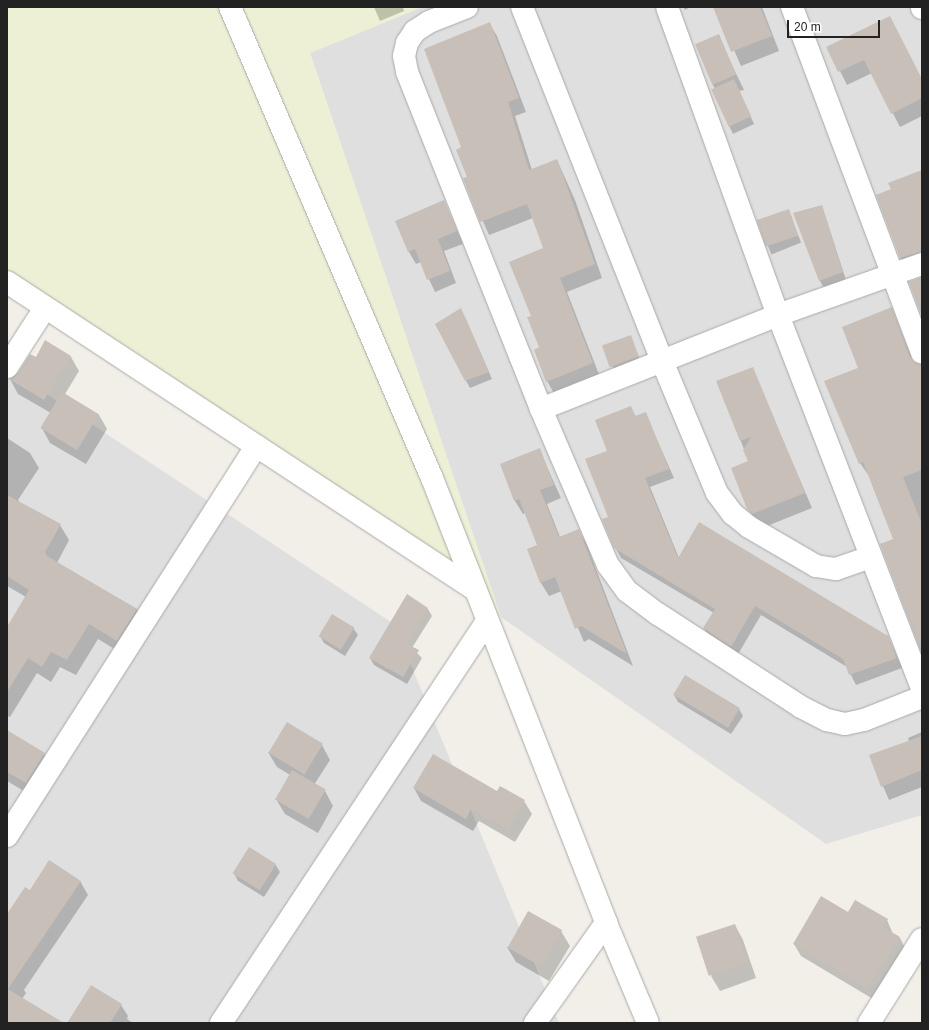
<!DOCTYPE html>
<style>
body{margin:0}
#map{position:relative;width:929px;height:1030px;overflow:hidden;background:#f2efe9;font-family:Arial,sans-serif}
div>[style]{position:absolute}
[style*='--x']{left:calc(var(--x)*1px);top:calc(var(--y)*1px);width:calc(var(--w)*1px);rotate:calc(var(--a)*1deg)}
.residential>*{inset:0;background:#e0dfdf}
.farmland>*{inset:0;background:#eef0d5}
.shadow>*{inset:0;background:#0003;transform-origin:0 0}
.building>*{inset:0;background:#c7bfb8;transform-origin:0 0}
.roads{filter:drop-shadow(0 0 1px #a9a9a9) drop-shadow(0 0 1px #a9a9a9)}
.minor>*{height:22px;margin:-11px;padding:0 11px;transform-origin:11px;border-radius:11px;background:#fff}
span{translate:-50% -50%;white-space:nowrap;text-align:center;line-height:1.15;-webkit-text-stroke:4px #fff;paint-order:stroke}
.frame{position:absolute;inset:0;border:8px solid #222;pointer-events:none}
.scale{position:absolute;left:787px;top:20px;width:93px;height:18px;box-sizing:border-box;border:2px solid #222;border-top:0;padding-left:5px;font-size:12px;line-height:14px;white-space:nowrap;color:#222;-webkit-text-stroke:3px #fff;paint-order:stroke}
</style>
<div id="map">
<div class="residential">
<div style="clip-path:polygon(422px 7px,922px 7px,922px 815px,826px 844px,501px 617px,310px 53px)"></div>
<div style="clip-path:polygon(7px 368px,394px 624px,559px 1023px,7px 1023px)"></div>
</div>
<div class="farmland">
<div style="clip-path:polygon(7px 7px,422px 7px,310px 53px,501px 617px,7px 273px)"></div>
</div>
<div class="shadow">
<div style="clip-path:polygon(374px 7px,403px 7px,404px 11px,380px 21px)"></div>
<div style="clip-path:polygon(683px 7px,691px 7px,685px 10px)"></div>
<div style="clip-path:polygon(715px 7px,762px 7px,779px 51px,741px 66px)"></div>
<div style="clip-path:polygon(489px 23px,497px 36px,526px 112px,515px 116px,532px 170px,557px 160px,575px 200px,602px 278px,567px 292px,600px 377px,555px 395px,547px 381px,532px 316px,545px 248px,533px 218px,489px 235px,464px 179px,468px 177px,463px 148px)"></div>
<div style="clip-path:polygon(718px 36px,744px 90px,739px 91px,754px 124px,733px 134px,712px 90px,715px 89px,713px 85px)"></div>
<div style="clip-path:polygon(828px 47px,922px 80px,922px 116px,900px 127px,872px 73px,847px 85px)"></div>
<div style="clip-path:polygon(922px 171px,922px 267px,909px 271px,901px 258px,877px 195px,892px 190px)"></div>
<div style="clip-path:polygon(444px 201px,463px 244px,444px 251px,456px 283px,435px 292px,421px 262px,416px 264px,409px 252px,397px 221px)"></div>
<div style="clip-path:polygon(822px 206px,846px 280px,824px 288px,820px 281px)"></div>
<div style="left:788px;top:210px;width:35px;height:32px;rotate:68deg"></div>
<div style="clip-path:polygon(891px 308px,912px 357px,901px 363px,922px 391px,922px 654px,881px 545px,894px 540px,869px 476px,860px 463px,826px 382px,859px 368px)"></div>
<div style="clip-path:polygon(465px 317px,492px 379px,470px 388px,436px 325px)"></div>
<div style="left:630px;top:337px;width:30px;height:28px;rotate:66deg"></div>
<div style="clip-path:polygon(7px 340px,17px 356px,7px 372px)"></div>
<div style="clip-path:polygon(46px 342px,71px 357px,79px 371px,65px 394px,99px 415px,107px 429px,86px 464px,50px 443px,42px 428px,51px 413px,18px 394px,10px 379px,36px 358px)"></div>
<div style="clip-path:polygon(752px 368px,812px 508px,762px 528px,748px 509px,749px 462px,718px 382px)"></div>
<div style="clip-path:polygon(631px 407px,636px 417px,645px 413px,674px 478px,650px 487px,679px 558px,888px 636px,902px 668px,856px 685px,847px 667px,761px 615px,737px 656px,710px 638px,704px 628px,714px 613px,621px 558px,615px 547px,609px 518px,609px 452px)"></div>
<div style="clip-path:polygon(7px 438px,30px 453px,39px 468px,18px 500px,21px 504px,60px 525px,69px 540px,57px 563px,137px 609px,146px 625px,126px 656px,98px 639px,76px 675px,60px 667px,51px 682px,37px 673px,10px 717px,7px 716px,7px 628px,26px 597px,7px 586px)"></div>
<div style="clip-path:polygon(539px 449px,561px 498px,547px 504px,560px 537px,578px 530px,586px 543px,633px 666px,589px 639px,584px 642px,562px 591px,549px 596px,541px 583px,528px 550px,538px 546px,525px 513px,523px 514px,515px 501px,501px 464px)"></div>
<div style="clip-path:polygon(407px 596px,428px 609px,432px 616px,412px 648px,422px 658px,407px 684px,374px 665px,370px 658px)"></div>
<div style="clip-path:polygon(332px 615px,353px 628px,358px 635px,345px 656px,324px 643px,320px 636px)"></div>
<div style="clip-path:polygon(674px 695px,739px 709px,743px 716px,731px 734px,678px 702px)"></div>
<div style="clip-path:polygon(7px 731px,44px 754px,53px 768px,34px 797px,7px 781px)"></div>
<div style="clip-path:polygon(922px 732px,922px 787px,889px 800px,870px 756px,909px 741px,908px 738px)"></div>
<div style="clip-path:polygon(322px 745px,330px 760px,314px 785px,325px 791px,333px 806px,318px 833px,285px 814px,276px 799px,290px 775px,277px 767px,268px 752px)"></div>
<div style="clip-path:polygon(501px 787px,524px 801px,532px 814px,515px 842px,479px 821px,473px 831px,421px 801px,414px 788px,498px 793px)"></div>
<div style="clip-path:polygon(275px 864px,280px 872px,264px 897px,238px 881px,234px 873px)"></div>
<div style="clip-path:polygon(80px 881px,88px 895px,24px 990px,26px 993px,22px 999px,61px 1023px,7px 1023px,7px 916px,30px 891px)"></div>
<div style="clip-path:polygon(848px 913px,887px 920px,893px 934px,900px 938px,906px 950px,873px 999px,801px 956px,794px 944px)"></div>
<div style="clip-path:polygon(735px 925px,743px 940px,756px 978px,720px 991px,711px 976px)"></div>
<div style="clip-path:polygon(561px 931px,570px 946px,549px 981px,516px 962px,507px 947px)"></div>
<div style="clip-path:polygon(121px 1005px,128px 1016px,127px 1019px,133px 1023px,69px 1023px)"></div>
</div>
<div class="building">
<div style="clip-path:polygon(713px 7px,760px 7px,772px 36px,731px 52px)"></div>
<div style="clip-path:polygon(890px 16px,922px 79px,922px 98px,891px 114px,864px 60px,838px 72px,826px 47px)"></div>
<div style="clip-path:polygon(490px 22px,519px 98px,508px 102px,529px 170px,557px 159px,595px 264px,560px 278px,593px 363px,546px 382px,534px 350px,539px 347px,527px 317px,531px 316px,509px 262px,543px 248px,527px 204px,480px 222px,463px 178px,467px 177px,456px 150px,461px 147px,424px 49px)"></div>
<div style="left:719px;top:34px;width:44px;height:26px;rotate:67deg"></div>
<div style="left:734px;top:79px;width:41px;height:25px;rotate:65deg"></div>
<div style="clip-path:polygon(922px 170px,922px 252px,900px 258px,876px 195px,891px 189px,888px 183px)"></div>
<div style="clip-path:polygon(444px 200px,457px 231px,438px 239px,450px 271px,427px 280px,415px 249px,408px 252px,395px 221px)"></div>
<div style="clip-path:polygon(822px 205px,843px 272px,819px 281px,793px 213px)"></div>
<div style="left:789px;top:209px;width:28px;height:34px;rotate:71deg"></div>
<div style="clip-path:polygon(922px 277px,922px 317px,909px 282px)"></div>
<div style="clip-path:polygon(892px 307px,910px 356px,914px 362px,922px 364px,922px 470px,903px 477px,922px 524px,922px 653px,880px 544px,893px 539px,863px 462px,859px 464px,824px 381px,858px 368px,842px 327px)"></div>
<div style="clip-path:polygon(461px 308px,489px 372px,465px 381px,435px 324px)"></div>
<div style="left:631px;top:335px;width:23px;height:31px;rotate:70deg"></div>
<div style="clip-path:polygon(45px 340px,71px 356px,44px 400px,9px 379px,17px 374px,30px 354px,36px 357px)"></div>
<div style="clip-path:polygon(753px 367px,805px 493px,752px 514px,747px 509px,731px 468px,748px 461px,743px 450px,751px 437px,740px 441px,716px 381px)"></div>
<div style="left:62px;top:392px;width:43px;height:42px;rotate:31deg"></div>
<div style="clip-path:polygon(631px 406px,635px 416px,646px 412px,669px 469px,645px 478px,678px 558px,699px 522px,888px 636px,897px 658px,849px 675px,843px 659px,755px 606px,731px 647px,703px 628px,715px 609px,614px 548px,602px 519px,608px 517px,585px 459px,607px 451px,595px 420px)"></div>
<div style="clip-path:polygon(540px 448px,554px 485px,540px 490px,559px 537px,579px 529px,627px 654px,581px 626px,575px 629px,555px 577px,540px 583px,527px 549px,537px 545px,519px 499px,514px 501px,500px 464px)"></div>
<div style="clip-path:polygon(7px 495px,61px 524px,45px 552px,47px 556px,137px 609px,117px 641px,89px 624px,67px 660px,51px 652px,42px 667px,28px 658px,7px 692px,7px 627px,29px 590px,7px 576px)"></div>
<div style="clip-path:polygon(407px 594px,428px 608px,407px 644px,419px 650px,403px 677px,369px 658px)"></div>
<div style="left:332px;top:614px;width:26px;height:26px;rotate:31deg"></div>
<div style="left:685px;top:675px;width:64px;height:23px;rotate:31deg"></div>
<div style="left:287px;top:722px;width:42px;height:36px;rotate:31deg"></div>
<div style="clip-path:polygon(7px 730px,45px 753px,26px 783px,7px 772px)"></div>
<div style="clip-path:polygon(922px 736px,922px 770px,881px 787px,869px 755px)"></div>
<div style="clip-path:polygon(433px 754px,497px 791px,500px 786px,525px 800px,508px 830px,471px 809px,466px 819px,413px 788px)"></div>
<div style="left:292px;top:770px;width:39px;height:34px;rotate:30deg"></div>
<div style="left:249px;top:847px;width:32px;height:31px;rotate:32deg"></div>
<div style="clip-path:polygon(49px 860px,81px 881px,8px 989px,64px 1023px,7px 1023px,7px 914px,25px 887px,30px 890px)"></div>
<div style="clip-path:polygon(821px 896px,848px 912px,855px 900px,888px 919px,883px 927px,900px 937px,866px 988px,793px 944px)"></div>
<div style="left:528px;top:911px;width:39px;height:42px;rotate:29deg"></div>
<div style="left:735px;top:924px;width:41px;height:41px;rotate:72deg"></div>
<div style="clip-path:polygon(91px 985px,122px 1004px,110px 1023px,67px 1023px)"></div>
</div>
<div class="roads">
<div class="minor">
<div style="--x:230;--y:7;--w:512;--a:66.79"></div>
<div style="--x:432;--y:478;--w:478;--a:68.6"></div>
<div style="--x:606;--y:923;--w:108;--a:67.2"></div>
<div style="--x:467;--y:7;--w:41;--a:158.5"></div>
<div style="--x:429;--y:22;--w:17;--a:147"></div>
<div style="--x:415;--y:31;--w:14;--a:124"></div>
<div style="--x:407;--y:43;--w:13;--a:103"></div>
<div style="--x:404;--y:56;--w:16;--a:79"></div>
<div style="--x:407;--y:72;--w:363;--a:68.3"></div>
<div style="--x:541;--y:409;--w:170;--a:66.8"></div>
<div style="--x:608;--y:565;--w:32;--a:54"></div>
<div style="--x:627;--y:591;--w:39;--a:37"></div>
<div style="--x:658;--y:614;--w:171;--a:33"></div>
<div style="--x:801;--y:707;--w:29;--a:27"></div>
<div style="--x:827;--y:720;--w:18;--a:13"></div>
<div style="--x:845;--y:724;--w:19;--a:-12"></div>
<div style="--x:864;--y:720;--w:62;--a:-21.6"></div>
<div style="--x:522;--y:7;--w:381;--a:68.4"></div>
<div style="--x:662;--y:361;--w:143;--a:67.4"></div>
<div style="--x:717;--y:493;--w:26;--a:53"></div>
<div style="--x:733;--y:514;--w:21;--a:39"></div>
<div style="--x:749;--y:527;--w:78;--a:30.2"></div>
<div style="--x:816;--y:566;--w:20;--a:9"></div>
<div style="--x:836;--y:569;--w:37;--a:-19"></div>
<div style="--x:667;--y:7;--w:327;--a:70.2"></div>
<div style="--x:778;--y:315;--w:400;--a:68.9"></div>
<div style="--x:792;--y:7;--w:369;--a:69.4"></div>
<div style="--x:922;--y:7;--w:1;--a:90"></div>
<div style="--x:7;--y:282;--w:559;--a:33.32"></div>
<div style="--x:7;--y:367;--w:70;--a:-57.2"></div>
<div style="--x:541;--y:409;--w:255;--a:-21.6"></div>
<div style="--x:778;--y:315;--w:153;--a:-19.5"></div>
<div style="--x:7;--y:836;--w:463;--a:-57.4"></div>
<div style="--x:221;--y:1023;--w:482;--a:-56.5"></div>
<div style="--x:535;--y:1023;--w:123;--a:-54.6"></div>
<div style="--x:869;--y:1023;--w:99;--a:-57.8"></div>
</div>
</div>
<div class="frame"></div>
<div class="scale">20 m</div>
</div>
